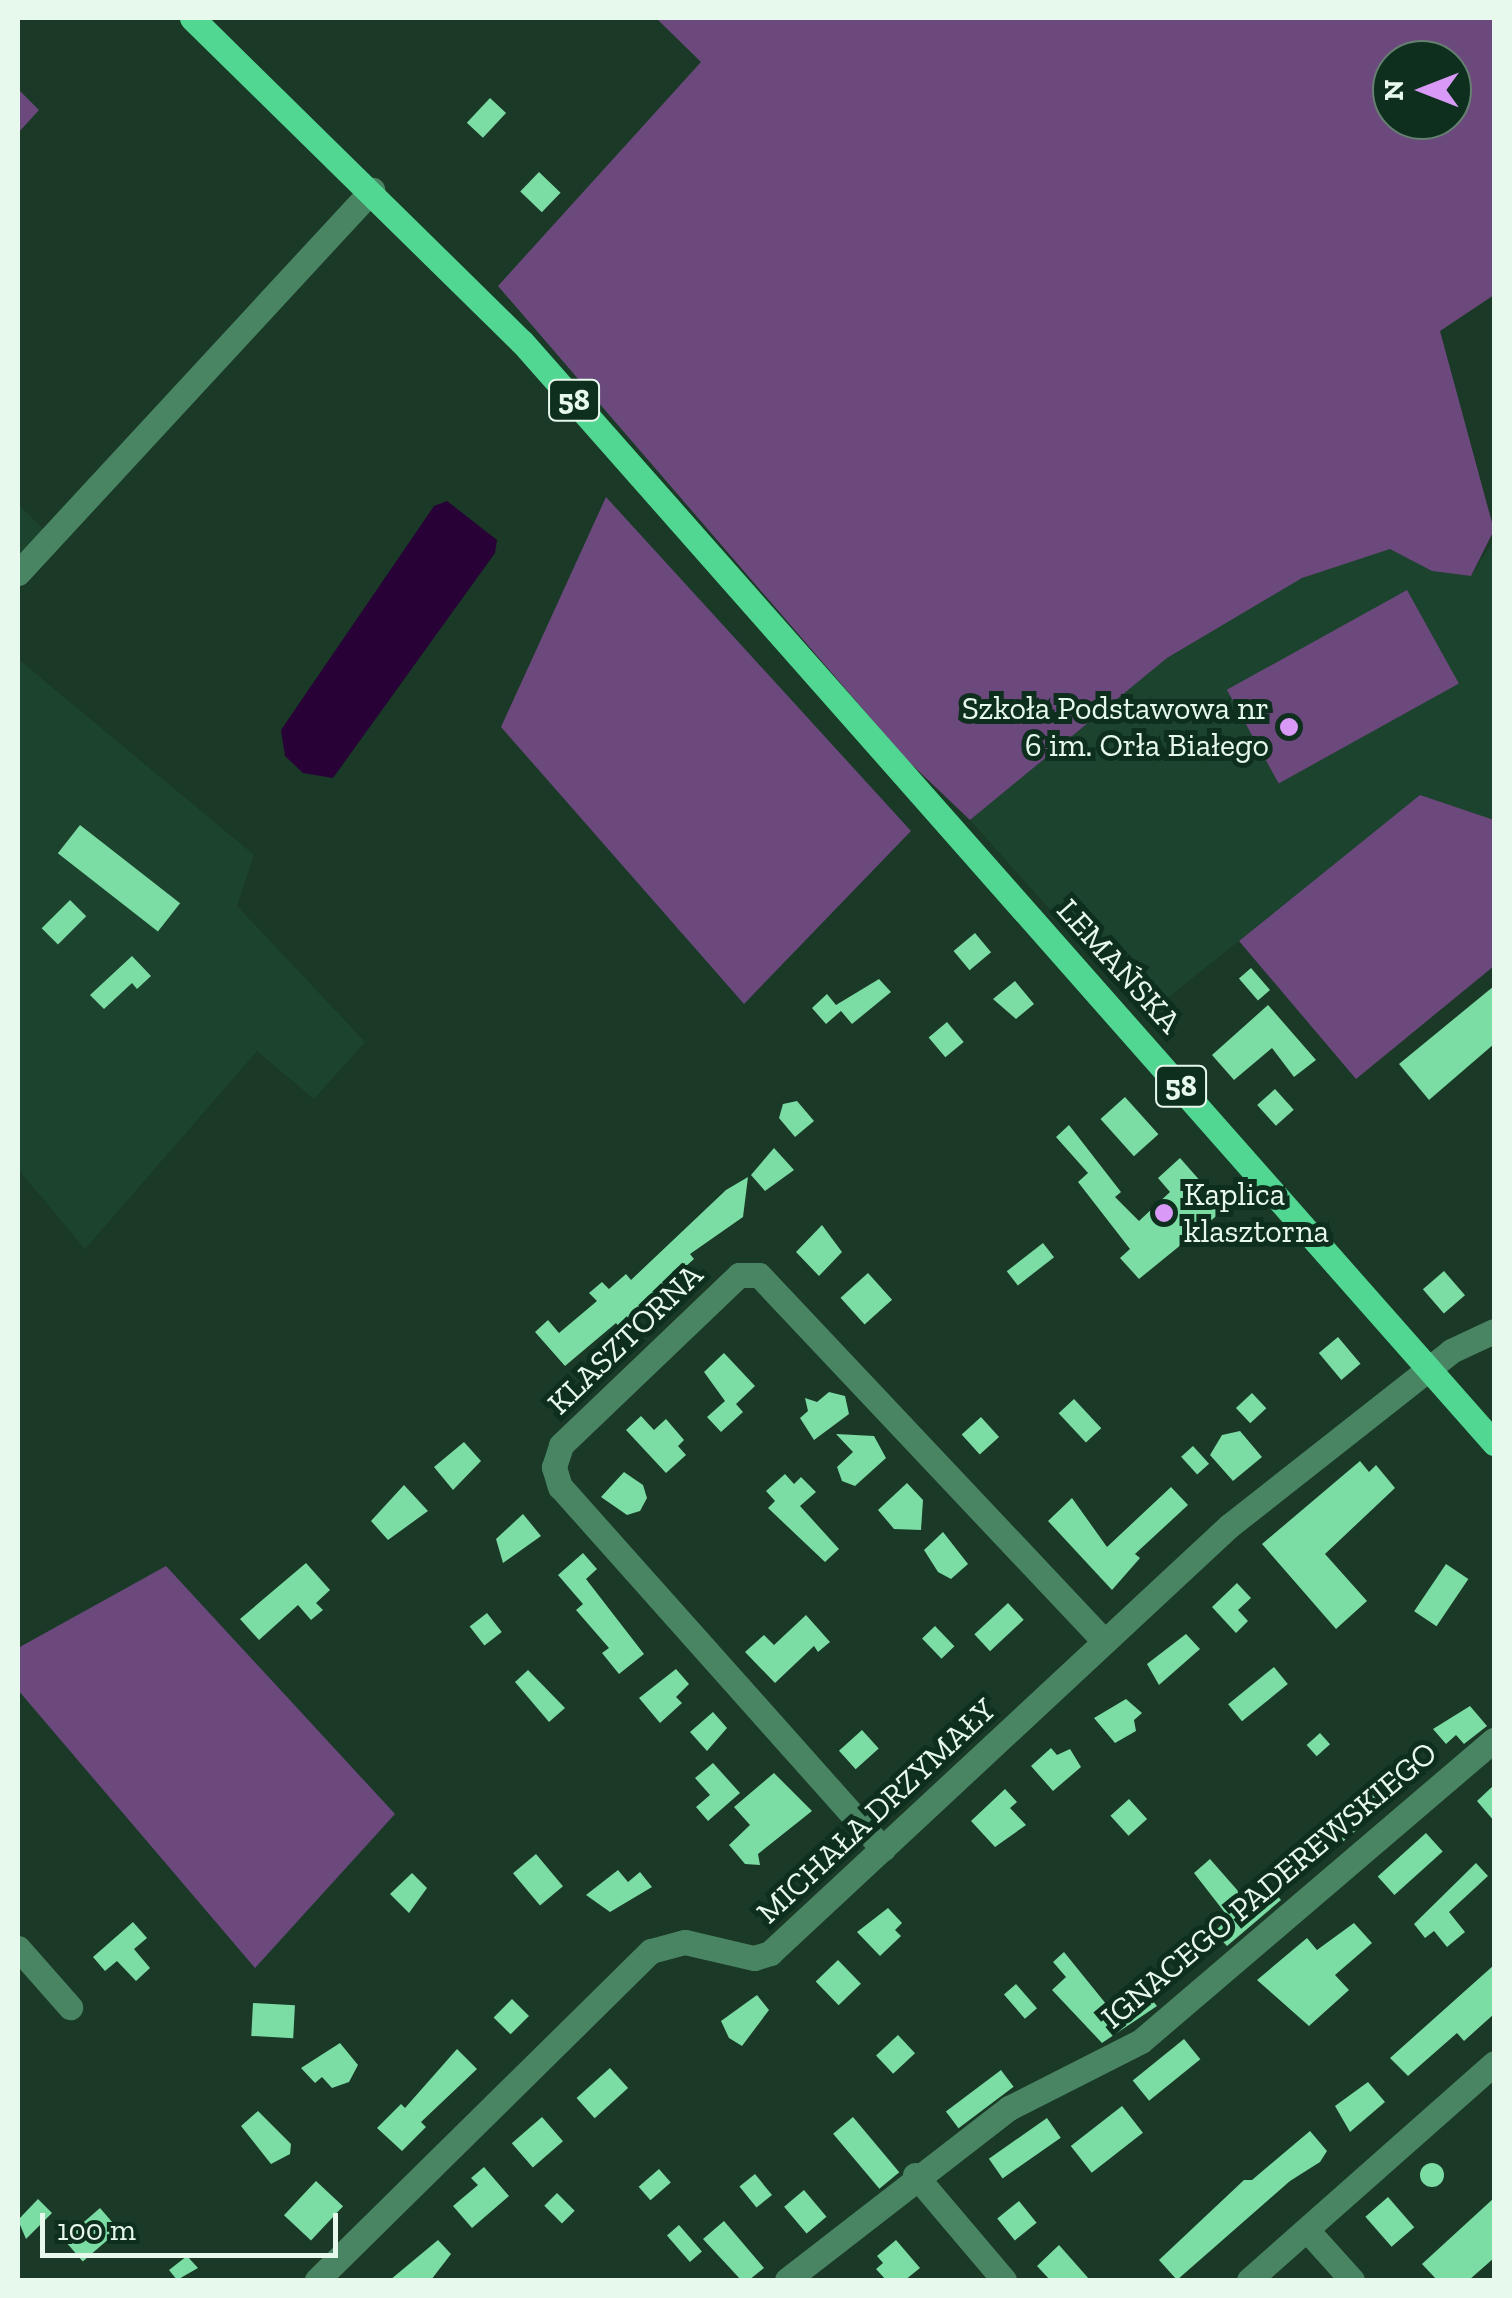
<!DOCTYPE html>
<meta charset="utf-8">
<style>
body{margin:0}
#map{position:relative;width:1512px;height:2298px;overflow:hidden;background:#1a3927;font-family:"Zilla Slab",serif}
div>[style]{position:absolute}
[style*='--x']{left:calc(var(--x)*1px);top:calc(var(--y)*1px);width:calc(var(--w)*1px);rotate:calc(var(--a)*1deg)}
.built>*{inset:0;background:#1b432d}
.green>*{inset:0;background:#6c497c;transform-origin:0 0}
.water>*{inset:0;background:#280236}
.building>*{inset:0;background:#7bdca4;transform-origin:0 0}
.round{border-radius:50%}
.minor>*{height:25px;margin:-12.5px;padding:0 12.5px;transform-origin:12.5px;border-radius:12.5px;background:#4a8563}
.major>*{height:25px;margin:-12.5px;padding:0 12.5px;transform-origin:12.5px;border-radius:12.5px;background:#51d792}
.dots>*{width:28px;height:28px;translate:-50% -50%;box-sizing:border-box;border:5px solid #0f2f1e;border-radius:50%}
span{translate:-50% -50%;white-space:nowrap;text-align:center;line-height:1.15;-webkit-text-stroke:10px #0f2f1e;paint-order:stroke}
.shield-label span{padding:2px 8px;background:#0f2f1e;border:2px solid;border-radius:8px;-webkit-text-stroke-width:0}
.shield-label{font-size:30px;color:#e7f9ed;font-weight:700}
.poi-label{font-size:32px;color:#e7f9ed}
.right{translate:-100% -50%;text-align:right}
.left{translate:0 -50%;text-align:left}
.street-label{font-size:32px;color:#e7f9ed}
.frame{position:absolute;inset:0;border:20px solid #e7f9ed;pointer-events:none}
.north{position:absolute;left:1372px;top:40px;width:100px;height:100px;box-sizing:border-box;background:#0f2f1e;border:2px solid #658071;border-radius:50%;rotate:270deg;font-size:28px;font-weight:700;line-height:40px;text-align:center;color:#e7f9ed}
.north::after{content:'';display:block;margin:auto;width:35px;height:45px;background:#d99af7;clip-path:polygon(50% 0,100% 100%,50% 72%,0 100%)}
.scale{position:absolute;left:40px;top:2213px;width:298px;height:45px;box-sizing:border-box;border:5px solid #e7f9ed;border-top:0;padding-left:12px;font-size:30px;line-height:35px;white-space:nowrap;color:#e7f9ed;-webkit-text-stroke:8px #0f2f1e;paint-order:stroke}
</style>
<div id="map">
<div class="built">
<div style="clip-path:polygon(18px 504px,51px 537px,18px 573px)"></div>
<div style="clip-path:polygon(1494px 540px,1494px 820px,1420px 796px,1145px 1016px,970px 820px,1167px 658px,1302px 578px,1390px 548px,1432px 571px,1471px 576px)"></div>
<div style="clip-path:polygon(18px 659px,254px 855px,237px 906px,365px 1042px,314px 1099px,257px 1051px,85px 1249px,18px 1169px)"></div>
</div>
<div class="green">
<div style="clip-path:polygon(evenodd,656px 18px,1494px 18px,1494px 295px,1440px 331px,1494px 530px,1471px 576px,1432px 571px,1390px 549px,1302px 578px,1167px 658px,970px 820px,906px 759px,498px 286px,701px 62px,656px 18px,1392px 60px,1452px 60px,1452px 120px,1392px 120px,1392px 60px)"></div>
<div style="clip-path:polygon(18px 89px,39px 110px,18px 133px)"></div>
<div style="clip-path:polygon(606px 497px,911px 831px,744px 1004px,501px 727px)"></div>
<div style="left:1407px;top:590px;width:107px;height:206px;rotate:61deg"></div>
<div style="clip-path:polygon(1420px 795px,1494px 820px,1494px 966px,1356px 1079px,1239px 941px)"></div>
<div style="clip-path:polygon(166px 1566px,395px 1814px,255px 1968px,18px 1690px,18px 1648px)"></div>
</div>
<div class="water">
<div style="clip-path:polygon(447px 501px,497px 540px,495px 553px,333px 778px,303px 773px,285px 756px,281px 730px,434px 506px)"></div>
</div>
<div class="building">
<div style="left:490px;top:98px;width:22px;height:34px;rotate:43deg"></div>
<div style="left:539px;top:172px;width:30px;height:27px;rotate:44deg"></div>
<div style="left:80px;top:825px;width:127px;height:36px;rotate:38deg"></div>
<div style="left:70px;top:900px;width:23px;height:40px;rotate:45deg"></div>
<div style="left:975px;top:933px;width:25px;height:28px;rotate:50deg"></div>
<div style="clip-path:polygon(132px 956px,151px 976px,137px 989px,132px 983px,104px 1009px,90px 995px)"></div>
<div style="left:1251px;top:968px;width:29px;height:16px;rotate:49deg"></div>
<div style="clip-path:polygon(879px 979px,891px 992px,852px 1024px,841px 1011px,826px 1024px,812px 1008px,827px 994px,836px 1005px)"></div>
<div style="clip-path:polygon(1015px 981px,1034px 1004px,1016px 1019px,993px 999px)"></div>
<div style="clip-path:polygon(1494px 986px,1494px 1044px,1429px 1100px,1399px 1064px)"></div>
<div style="clip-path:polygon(1268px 1005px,1316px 1060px,1294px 1077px,1272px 1048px,1234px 1080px,1212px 1055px)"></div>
<div style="left:947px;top:1022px;width:26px;height:24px;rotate:50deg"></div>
<div style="left:1275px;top:1089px;width:28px;height:24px;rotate:48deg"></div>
<div style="left:1125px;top:1097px;width:50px;height:33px;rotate:48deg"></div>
<div style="clip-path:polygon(797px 1101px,814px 1121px,795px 1137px,779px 1118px,783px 1104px)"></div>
<div style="clip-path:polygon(1069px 1125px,1121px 1192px,1115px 1197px,1139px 1221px,1170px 1192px,1158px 1178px,1180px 1158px,1225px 1209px,1139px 1279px,1120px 1258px,1130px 1249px,1078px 1182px,1088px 1173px,1056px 1137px)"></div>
<div style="clip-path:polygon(774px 1148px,794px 1170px,765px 1191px,751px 1175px)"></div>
<div style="clip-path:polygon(748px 1177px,743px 1217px,690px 1254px,694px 1259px,631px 1315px,639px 1324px,626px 1335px,616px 1323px,565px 1366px,535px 1332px,548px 1320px,559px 1333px,597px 1301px,589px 1293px,602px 1282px,609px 1289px,626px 1274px,631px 1280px,726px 1190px)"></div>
<div style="clip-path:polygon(822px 1225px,842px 1252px,819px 1276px,796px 1252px)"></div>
<div style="left:1043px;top:1243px;width:18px;height:46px;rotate:52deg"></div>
<div style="left:1444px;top:1271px;width:32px;height:28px;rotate:49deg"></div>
<div style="left:868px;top:1273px;width:36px;height:37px;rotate:48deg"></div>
<div style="left:1338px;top:1337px;width:35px;height:25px;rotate:50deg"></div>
<div style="clip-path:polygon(724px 1353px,755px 1386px,736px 1404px,743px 1412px,721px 1432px,707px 1417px,725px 1401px,704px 1372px)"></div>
<div style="clip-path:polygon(829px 1392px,845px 1396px,849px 1414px,814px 1440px,800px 1418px,808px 1411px,805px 1398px,817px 1402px)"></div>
<div style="left:1252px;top:1393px;width:21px;height:22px;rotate:47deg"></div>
<div style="left:1074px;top:1399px;width:40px;height:21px;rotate:47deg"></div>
<div style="clip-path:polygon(641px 1416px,654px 1430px,666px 1419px,684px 1440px,678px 1446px,686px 1455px,666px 1473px,626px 1430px)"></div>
<div style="left:981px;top:1417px;width:27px;height:26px;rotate:48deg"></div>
<div style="clip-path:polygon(1240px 1431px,1262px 1457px,1233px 1481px,1210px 1455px,1222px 1435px)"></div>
<div style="clip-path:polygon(836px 1434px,874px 1436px,886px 1458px,855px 1486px,842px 1481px,837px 1467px,853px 1452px)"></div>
<div style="clip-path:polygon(464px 1442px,481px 1461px,453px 1490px,434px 1467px)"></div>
<div style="left:1193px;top:1446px;width:24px;height:16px;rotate:48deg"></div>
<div style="clip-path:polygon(1360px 1461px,1369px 1472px,1376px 1465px,1395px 1488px,1325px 1554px,1367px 1601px,1336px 1629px,1262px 1544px)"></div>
<div style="clip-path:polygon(624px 1472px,643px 1485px,647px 1498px,640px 1511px,627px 1515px,601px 1497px)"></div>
<div style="clip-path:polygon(785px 1474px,794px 1484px,801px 1477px,816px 1492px,800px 1506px,839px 1549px,825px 1562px,768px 1508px,775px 1501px,766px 1491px)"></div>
<div style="clip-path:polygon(907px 1483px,923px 1500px,921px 1530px,894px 1529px,878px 1510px)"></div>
<div style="clip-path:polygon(404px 1485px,428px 1511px,388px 1540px,371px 1521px)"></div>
<div style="clip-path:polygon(1171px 1487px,1188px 1505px,1135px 1554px,1140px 1558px,1112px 1590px,1048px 1521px,1072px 1498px,1107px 1547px)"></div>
<div style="clip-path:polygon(523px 1514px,541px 1536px,503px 1563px,496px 1539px)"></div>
<div style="clip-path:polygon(943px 1532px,968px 1564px,951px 1579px,938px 1572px,924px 1550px)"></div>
<div style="clip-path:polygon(583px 1553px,597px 1569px,586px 1579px,644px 1654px,619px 1674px,602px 1653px,609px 1648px,576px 1610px,583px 1604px,558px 1575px)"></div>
<div style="clip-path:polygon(306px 1563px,330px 1590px,316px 1603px,323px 1610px,311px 1620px,298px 1605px,259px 1640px,240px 1619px)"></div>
<div style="left:1446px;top:1564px;width:27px;height:57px;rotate:34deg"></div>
<div style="clip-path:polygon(1237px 1583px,1251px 1598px,1238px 1610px,1248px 1621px,1236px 1633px,1212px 1607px)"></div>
<div style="left:1008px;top:1603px;width:23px;height:46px;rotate:47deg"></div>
<div style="left:487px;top:1613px;width:24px;height:22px;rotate:52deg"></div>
<div style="clip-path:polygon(806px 1615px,830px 1642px,818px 1652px,814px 1646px,775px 1683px,745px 1652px,764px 1635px,774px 1645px)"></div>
<div style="left:935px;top:1626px;width:28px;height:18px;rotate:46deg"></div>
<div style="clip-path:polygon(1186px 1634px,1200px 1649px,1159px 1685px,1147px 1664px)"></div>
<div style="left:1274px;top:1667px;width:22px;height:59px;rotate:51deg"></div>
<div style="clip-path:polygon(676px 1669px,689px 1684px,676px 1697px,682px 1703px,660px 1723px,639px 1698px)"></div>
<div style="clip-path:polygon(528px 1670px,565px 1708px,549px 1722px,515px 1682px)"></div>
<div style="clip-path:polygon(1126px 1699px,1142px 1713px,1134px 1720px,1136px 1731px,1115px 1743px,1094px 1718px)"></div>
<div style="clip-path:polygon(1470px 1706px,1487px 1726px,1464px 1744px,1456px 1735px,1446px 1744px,1433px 1729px)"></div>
<div style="clip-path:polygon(713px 1712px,727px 1728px,707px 1751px,690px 1732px)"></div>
<div style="left:862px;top:1730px;width:25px;height:31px;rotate:48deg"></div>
<div style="left:1320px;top:1733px;width:15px;height:18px;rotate:48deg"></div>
<div style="clip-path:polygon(1051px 1748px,1057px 1755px,1070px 1749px,1081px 1767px,1053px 1791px,1031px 1766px)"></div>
<div style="clip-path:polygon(713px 1763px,740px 1793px,708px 1821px,696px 1807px,710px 1795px,695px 1778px)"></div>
<div style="clip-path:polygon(1397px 1763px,1413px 1781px,1338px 1846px,1319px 1826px)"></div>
<div style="clip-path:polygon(774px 1773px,812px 1811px,758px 1854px,760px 1865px,745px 1864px,729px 1845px,750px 1825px,734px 1807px)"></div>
<div style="clip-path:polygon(1494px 1785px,1494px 1821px,1477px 1801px)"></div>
<div style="clip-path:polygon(1005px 1789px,1017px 1802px,1010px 1808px,1026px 1825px,995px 1847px,971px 1821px)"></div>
<div style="left:1129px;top:1799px;width:27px;height:25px;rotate:48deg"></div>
<div style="left:1426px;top:1833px;width:25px;height:65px;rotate:48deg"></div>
<div style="left:536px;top:1854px;width:42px;height:30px;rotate:50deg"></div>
<div style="clip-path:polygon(1210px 1859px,1245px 1899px,1268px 1885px,1281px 1900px,1227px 1946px,1214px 1932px,1229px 1918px,1194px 1873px)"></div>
<div style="clip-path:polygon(1476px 1863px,1488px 1876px,1449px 1912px,1465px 1932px,1447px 1947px,1434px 1931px,1425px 1938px,1414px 1924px)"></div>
<div style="clip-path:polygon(618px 1870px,628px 1882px,640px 1872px,652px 1887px,610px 1912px,586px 1895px)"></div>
<div style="clip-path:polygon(412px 1873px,427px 1888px,409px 1913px,390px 1894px)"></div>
<div style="clip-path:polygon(888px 1908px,902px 1923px,895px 1930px,901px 1936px,880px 1956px,857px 1932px)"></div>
<div style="clip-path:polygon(133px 1922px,147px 1938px,134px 1949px,150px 1968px,136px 1981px,117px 1961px,105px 1971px,93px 1957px)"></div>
<div style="clip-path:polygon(1354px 1923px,1372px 1943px,1335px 1975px,1349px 1990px,1309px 2026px,1257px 1980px,1307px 1938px,1317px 1950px)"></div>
<div style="clip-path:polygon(1064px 1952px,1115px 2015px,1144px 1991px,1157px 2006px,1102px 2043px,1052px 1990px,1066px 1977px,1053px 1962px)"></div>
<div style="left:838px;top:1960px;width:33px;height:31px;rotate:46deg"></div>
<div style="clip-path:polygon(1494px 1965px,1494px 2014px,1464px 2041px,1457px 2033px,1408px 2076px,1390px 2058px)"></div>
<div style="left:1016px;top:1984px;width:32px;height:16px;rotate:49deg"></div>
<div style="clip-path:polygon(757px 1995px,769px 2010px,742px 2046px,729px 2038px,721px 2021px)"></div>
<div style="left:512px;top:1999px;width:24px;height:26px;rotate:45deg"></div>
<div style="left:253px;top:2003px;width:42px;height:33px;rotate:3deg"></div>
<div style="left:898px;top:2035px;width:25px;height:30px;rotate:47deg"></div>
<div style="left:1184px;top:2039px;width:26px;height:66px;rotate:51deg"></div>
<div style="clip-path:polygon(340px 2043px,358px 2065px,349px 2082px,332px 2088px,322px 2077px,315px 2083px,301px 2068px)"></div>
<div style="clip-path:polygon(457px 2049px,477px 2069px,421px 2122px,426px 2127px,402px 2151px,377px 2128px,401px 2104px,405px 2108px)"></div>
<div style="left:610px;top:2068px;width:27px;height:45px;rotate:48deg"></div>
<div style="left:1001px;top:2070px;width:21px;height:69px;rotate:53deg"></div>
<div style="clip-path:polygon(1368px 2082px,1385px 2102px,1350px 2132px,1335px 2106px)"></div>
<div style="left:1122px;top:2106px;width:34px;height:65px;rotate:52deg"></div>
<div style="clip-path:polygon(258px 2111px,291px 2144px,290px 2154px,271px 2164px,241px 2126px)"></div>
<div style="left:542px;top:2117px;width:32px;height:40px;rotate:49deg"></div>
<div style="left:853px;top:2117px;width:72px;height:26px;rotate:50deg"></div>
<div style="left:1047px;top:2118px;width:24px;height:71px;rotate:55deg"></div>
<div style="clip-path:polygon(1310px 2131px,1327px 2151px,1320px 2162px,1290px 2181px,1177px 2280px,1159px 2260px,1244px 2180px,1252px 2180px)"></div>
<div class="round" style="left:1420px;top:2163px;width:24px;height:24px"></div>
<div style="clip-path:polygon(484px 2167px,509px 2196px,472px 2228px,453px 2206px,478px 2185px,471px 2178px)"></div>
<div style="left:659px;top:2169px;width:18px;height:27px;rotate:49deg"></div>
<div style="left:755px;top:2174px;width:27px;height:20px;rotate:51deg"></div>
<div style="left:316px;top:2181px;width:37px;height:47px;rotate:43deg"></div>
<div style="left:804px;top:2190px;width:35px;height:26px;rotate:50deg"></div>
<div style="left:557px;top:2193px;width:25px;height:18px;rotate:45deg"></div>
<div style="left:1388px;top:2197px;width:40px;height:30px;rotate:49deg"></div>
<div style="clip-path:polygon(1494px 2198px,1494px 2258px,1469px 2280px,1437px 2280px,1422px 2264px)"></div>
<div style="clip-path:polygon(38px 2199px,52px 2213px,26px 2239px,18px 2220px)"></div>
<div style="left:1019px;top:2201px;width:28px;height:28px;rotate:51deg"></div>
<div style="left:100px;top:2208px;width:29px;height:48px;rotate:49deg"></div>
<div style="clip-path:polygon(724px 2221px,764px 2268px,749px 2280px,741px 2280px,703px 2239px)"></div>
<div style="left:679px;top:2225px;width:35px;height:16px;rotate:49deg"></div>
<div style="clip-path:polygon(438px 2240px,451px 2254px,431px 2280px,390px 2280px)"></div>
<div style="clip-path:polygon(896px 2240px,920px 2268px,905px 2280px,886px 2280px,876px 2269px,883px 2263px,877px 2256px)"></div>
<div style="clip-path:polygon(1059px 2245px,1090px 2280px,1050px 2280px,1037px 2266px)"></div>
<div style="clip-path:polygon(187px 2256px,198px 2268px,177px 2280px,169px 2270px)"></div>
</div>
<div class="minor">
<div style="--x:18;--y:573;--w:522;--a:-47.25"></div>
<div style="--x:883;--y:1849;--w:485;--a:-131.7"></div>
<div style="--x:560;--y:1487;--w:21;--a:-107"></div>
<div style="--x:554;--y:1467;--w:23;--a:-72"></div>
<div style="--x:561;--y:1445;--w:246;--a:-43.7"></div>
<div style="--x:739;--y:1275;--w:20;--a:0"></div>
<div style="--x:759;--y:1275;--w:503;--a:46.69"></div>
<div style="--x:18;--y:1948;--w:79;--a:48.6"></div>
<div style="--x:915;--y:2175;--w:138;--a:49.7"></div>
<div style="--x:1307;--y:2230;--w:67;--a:48"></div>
<div style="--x:317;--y:2280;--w:469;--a:-44.6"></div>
<div style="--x:651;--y:1951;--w:35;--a:-15"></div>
<div style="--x:685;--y:1942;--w:71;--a:13.1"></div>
<div style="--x:754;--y:1958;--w:17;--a:-17"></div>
<div style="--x:770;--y:1953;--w:627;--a:-42.93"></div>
<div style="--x:1229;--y:1526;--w:283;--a:-38.2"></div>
<div style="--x:1451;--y:1351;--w:47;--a:-24.9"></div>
<div style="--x:787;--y:2280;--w:281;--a:-37.8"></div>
<div style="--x:1009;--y:2108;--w:148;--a:-26.9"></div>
<div style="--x:1141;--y:2041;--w:464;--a:-40.5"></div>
<div style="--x:1249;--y:2280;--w:327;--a:-41.5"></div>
</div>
<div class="major">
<div style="--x:192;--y:18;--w:462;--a:44.5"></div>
<div style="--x:522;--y:342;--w:1469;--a:48.56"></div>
</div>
<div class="dots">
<div style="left:1289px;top:727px;background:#d99af7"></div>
<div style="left:1164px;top:1213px;background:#d99af7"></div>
</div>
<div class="shield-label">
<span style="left:574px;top:400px">58</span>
<span style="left:1181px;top:1086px">58</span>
</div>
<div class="poi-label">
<span class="right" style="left:1269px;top:727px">Szkoła Podstawowa nr<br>6 im. Orła Białego</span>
<span class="left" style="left:1184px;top:1213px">Kaplica<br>klasztorna</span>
</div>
<div class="street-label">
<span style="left:1119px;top:966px;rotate:48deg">LEMAŃSKA</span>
<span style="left:625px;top:1339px;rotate:-44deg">KLASZTORNA</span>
<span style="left:876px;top:1811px;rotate:-43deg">MICHAŁA DRZYMAŁY</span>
<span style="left:1269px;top:1885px;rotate:-40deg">IGNACEGO PADEREWSKIEGO</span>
</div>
<div class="frame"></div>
<div class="north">N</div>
<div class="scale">100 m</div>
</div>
